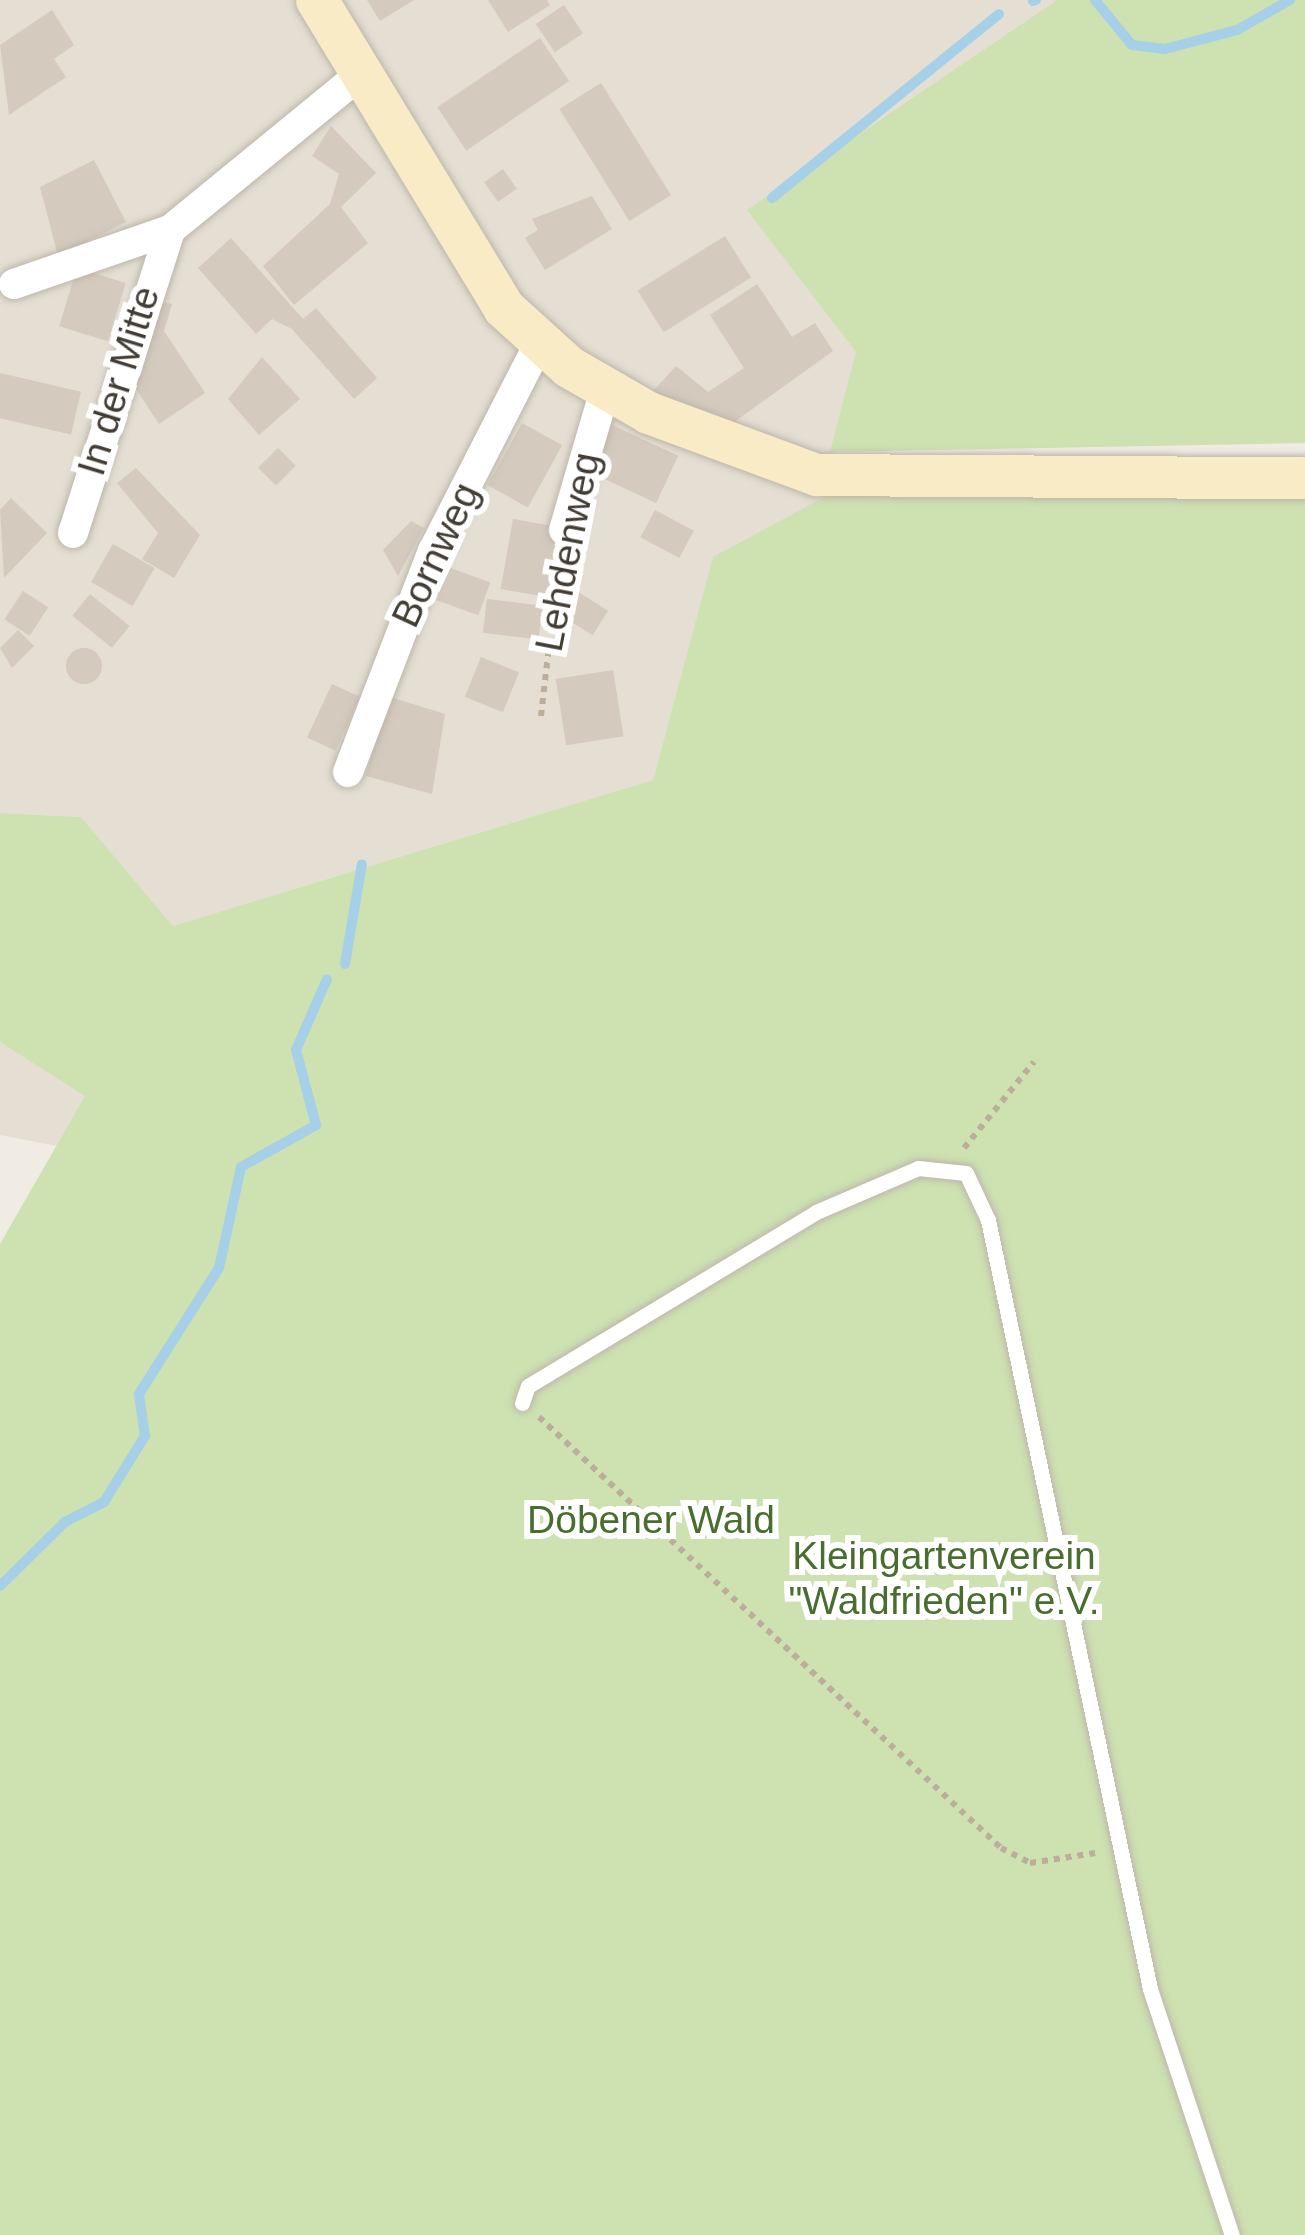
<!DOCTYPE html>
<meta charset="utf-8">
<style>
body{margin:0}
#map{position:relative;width:1305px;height:2235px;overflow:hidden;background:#f0ece4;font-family:Arial,sans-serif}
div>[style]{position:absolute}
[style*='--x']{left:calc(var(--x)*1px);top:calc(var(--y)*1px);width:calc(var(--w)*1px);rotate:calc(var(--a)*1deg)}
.residential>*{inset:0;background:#e4ded3}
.green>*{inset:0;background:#cde1b1}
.stream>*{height:10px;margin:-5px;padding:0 5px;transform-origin:5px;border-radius:5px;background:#a6cfe8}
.building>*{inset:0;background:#d4cabe;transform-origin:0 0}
.round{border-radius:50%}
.path>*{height:6px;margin-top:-3px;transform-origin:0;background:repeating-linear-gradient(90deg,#bbae9b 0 6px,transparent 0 12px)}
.roads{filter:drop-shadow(0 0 3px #beb6ab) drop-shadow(0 0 3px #beb6ab)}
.lane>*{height:15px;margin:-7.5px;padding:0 7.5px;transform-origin:7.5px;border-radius:7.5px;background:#fff}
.street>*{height:30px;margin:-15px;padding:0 15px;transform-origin:15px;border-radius:15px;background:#fff}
.secondary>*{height:42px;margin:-21px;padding:0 21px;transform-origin:21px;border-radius:21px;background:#f9ebc6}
span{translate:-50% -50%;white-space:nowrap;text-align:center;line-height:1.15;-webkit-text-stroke:12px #fff;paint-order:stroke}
.street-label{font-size:39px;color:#423c35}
.park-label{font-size:39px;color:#496d2e}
</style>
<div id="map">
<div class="residential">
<div style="clip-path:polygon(0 0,1057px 0,748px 210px,856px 352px,826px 496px,713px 558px,653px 780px,173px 926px,81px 817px,0 813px)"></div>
<div style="clip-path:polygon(0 1042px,86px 1095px,57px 1146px,0 1135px)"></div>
</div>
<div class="green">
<div style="clip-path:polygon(1057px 0,1305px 0,1305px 443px,830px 452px,856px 352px,747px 210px)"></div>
<div style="clip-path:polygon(826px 496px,1305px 497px,1305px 2235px,0 2235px,0 1244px,85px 1096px,0 1042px,0 813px,81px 817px,173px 926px,653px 780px,713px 557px)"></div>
</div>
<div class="stream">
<div style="--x:1095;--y:0;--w:58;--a:50.6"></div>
<div style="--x:1132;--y:45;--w:33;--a:7"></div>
<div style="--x:1165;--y:49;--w:74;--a:-14.8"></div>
<div style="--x:1237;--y:30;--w:61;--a:-29.5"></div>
<div style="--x:1033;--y:1;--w:3;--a:-18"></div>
<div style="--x:772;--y:198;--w:292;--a:-39"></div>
<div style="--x:345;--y:964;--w:101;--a:-80.4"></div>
<div style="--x:0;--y:1586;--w:91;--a:-44.6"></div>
<div style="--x:65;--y:1522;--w:44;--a:-27.1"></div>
<div style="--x:104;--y:1502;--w:78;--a:-58.2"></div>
<div style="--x:145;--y:1436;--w:42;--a:-98.1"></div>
<div style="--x:139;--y:1394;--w:149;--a:-57.6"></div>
<div style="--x:219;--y:1268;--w:103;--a:-77.7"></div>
<div style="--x:241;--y:1167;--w:86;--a:-29.2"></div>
<div style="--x:316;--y:1125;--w:78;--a:-104.9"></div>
<div style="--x:296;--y:1050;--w:77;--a:-66.4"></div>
</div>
<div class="building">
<div style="clip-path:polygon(367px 0,414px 0,380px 21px)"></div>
<div style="clip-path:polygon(488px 0,547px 0,550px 5px,508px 32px)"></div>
<div style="left:564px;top:5px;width:34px;height:34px;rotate:56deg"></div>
<div style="clip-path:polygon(52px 10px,74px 45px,54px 59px,66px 77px,9px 115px,0 45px)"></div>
<div style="left:540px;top:38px;width:52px;height:124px;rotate:56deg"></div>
<div style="left:601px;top:83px;width:132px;height:49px;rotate:58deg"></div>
<div style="clip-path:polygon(331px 126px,376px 173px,341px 207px,368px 243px,294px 305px,263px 266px,330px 204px,339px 174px,312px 156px)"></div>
<div style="clip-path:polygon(94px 160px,126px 222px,58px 256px,40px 187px)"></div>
<div style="left:503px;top:169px;width:24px;height:23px;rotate:55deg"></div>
<div style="clip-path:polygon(592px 196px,612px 229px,545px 270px,525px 238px,538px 230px,532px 219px)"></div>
<div style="left:725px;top:236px;width:49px;height:103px;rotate:58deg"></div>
<div style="clip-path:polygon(231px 238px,303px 319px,316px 308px,377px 378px,354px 399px,292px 329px,272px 319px,256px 334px,198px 268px)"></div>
<div style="left:77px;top:268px;width:51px;height:61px;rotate:17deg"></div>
<div style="clip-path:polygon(757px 284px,792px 337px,815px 323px,833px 351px,730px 425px,653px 391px,676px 366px,708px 392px,744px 368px,710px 315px)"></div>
<div style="clip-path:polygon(148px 299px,172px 304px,164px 331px,205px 393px,159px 424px,126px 374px)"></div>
<div style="clip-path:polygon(262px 357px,300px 399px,259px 435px,228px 399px)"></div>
<div style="left:0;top:373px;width:83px;height:44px;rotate:13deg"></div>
<div style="left:522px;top:423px;width:46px;height:71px;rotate:29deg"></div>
<div style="left:612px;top:425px;width:73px;height:52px;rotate:25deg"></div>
<div style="left:278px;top:448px;width:25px;height:28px;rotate:45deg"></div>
<div style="clip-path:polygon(136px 468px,200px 535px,174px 578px,142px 559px,158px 533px,117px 483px)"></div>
<div style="clip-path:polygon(11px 498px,47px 533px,4px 578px,0 510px)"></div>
<div style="left:655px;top:510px;width:44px;height:31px;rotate:28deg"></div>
<div style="left:513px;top:519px;width:48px;height:71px;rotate:10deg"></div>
<div style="clip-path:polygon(411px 521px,424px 528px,398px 576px,383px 550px)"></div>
<div style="left:113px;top:544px;width:48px;height:44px;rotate:30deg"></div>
<div style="left:448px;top:567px;width:45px;height:35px;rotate:20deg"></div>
<div style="left:575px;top:590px;width:39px;height:29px;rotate:32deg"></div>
<div style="left:23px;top:591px;width:30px;height:34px;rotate:33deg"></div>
<div style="left:90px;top:594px;width:51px;height:28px;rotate:39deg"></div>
<div style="left:487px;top:599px;width:56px;height:34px;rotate:7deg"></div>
<div style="clip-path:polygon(18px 630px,34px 646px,12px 668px,0 648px)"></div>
<div class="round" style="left:66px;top:648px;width:36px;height:36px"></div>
<div style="left:481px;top:657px;width:41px;height:43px;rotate:22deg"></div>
<div style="left:613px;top:670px;width:67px;height:58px;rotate:81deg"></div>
<div style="left:332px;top:684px;width:31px;height:59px;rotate:25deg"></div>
<div style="clip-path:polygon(387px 696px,445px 714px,432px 794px,366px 776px)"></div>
</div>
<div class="path">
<div style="--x:541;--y:716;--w:158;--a:-83.5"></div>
<div style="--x:964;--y:1148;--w:111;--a:-50.9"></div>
<div style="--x:539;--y:1417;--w:632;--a:43.01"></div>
<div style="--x:1001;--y:1848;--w:33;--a:27"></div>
<div style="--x:1030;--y:1863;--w:66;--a:-8.7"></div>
</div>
<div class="roads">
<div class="lane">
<div style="--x:522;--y:1403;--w:18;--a:-71"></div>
<div style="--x:528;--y:1386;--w:336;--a:-31.1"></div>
<div style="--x:816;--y:1212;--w:111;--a:-23.3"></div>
<div style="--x:918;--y:1168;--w:48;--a:5.9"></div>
<div style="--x:966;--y:1173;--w:52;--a:64.9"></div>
<div style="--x:988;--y:1220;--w:786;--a:78.1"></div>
<div style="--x:1150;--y:1989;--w:259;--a:71.6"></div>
</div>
<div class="street">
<div style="--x:14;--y:284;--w:165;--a:-19.1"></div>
<div style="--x:564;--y:530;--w:146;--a:-73.7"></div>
<div style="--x:73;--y:533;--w:318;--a:-72.2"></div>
<div style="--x:170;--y:230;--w:249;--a:-39.3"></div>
<div style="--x:348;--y:772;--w:237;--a:-69"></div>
<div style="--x:433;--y:551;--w:233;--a:-62.9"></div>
</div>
<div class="secondary">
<div style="--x:317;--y:0;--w:360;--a:58.7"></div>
<div style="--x:504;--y:308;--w:88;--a:42.2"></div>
<div style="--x:569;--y:367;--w:92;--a:29.9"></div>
<div style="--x:649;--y:413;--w:179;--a:20.3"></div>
<div style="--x:817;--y:475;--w:488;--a:0.4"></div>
</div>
</div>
<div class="street-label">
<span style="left:119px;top:381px;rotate:-73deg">In der Mitte</span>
<span style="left:568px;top:552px;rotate:-79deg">Lehdenweg</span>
<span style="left:436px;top:555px;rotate:-65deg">Bornweg</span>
</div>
<div class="park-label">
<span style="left:651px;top:1520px">Döbener Wald</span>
<span style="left:944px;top:1579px">Kleingartenverein<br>"Waldfrieden" e.V.</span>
</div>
</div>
